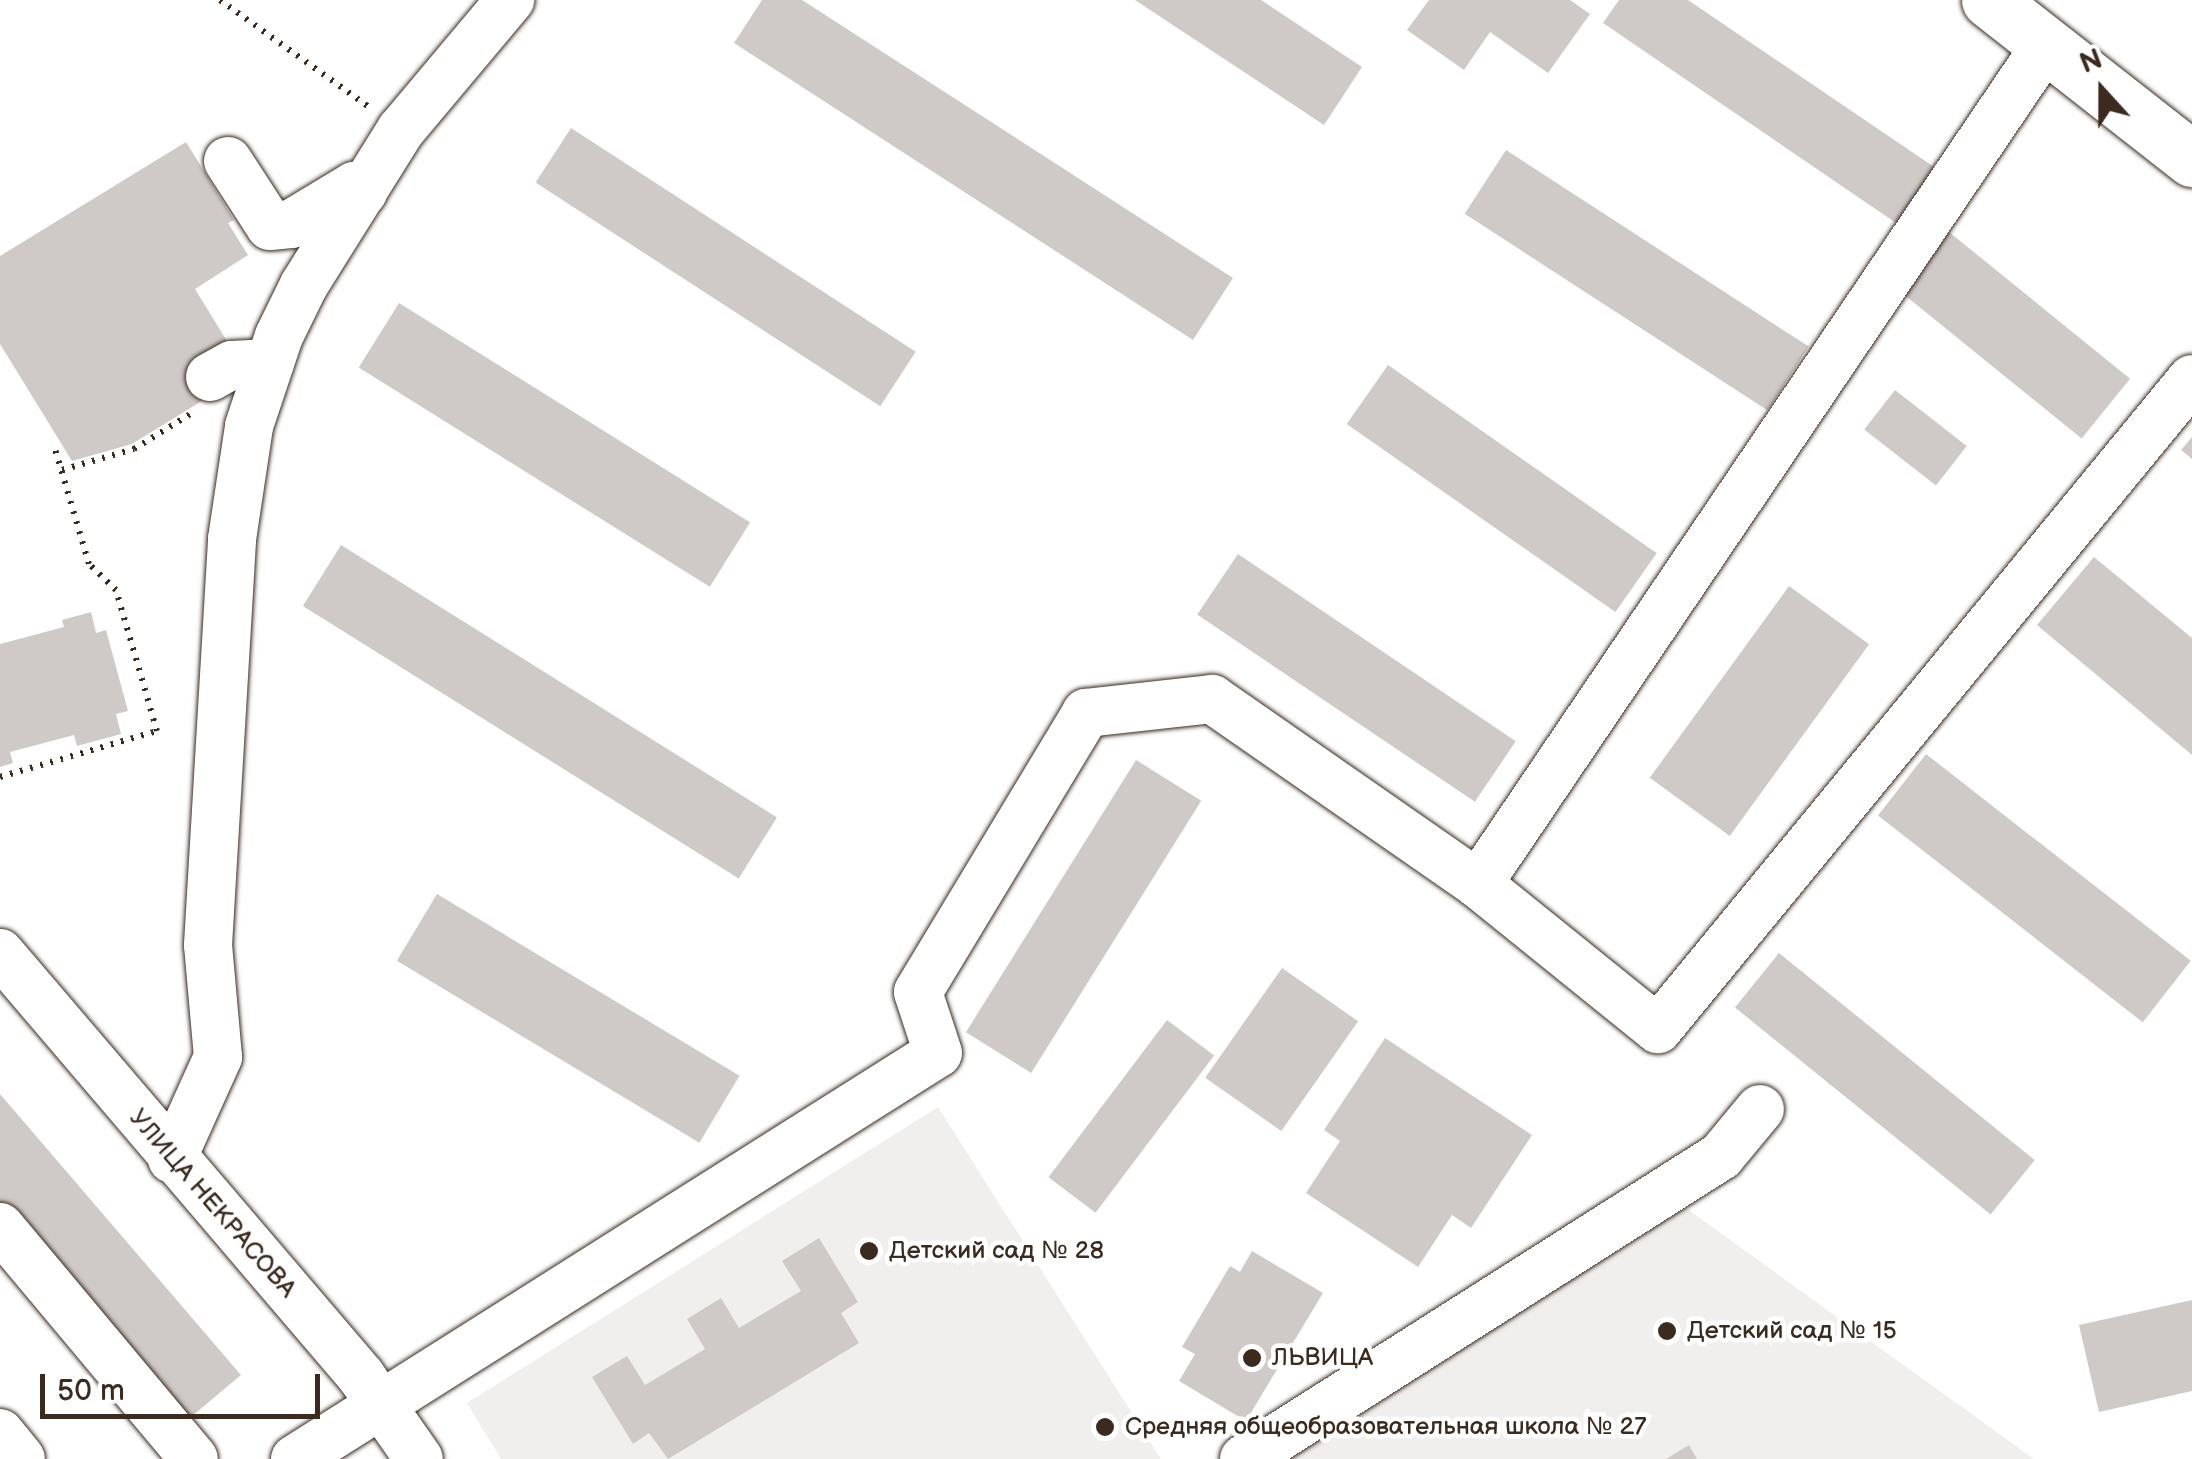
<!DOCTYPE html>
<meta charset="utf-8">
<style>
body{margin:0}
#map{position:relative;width:2192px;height:1459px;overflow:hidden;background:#fff;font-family:"Balsamiq Sans",sans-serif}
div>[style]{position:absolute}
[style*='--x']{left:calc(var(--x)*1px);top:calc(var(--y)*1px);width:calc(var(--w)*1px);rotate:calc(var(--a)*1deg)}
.built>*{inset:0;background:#f1efee}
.building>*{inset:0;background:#cfcac7;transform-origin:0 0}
.path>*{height:6px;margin-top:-3px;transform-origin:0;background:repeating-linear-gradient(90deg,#3b2a1e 0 2.5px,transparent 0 10.5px)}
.roads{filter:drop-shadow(0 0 2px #3b2a1e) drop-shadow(0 0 2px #3b2a1e)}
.minor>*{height:48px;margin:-24px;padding:0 24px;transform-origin:24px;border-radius:24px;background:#fff}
.major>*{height:55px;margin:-27.5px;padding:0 27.5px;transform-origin:27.5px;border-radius:27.5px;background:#fff}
.dots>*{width:28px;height:28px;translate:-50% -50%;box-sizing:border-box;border:5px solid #fff;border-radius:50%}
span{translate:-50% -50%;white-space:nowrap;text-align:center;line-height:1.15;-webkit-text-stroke:9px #fff;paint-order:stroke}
.street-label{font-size:25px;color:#3b2a1e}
.poi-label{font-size:25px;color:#3b2a1e}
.left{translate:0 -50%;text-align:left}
.north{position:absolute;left:2052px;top:40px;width:100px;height:100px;-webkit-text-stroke:8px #fff;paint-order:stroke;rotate:339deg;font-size:28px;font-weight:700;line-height:40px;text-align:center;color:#3b2a1e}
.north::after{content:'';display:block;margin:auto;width:35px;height:45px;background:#3b2a1e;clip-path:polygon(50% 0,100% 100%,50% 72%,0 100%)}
.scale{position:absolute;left:40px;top:1374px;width:280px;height:45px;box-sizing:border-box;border:5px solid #3b2a1e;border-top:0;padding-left:12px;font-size:30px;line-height:35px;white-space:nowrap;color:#3b2a1e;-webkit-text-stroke:8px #fff;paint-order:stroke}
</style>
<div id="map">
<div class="built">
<div style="clip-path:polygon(938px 1107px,1161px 1459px,501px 1459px,467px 1403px)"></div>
<div style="clip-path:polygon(1679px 1203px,2034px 1459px,1275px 1459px)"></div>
</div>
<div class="building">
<div style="clip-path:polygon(762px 0,802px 0,1233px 278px,1193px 340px,734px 43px)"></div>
<div style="clip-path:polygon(1135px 0,1261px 0,1362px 67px,1324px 125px)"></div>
<div style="clip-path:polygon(1429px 0,1570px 0,1590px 14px,1548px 73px,1490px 32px,1464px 70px,1407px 30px)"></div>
<div style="clip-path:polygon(1619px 0,1688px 0,1937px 169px,1899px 225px,1603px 23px)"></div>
<div style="left:571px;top:128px;width:411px;height:65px;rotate:33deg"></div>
<div style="clip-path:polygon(186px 142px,234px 220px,228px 223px,248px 255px,195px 289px,230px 346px,218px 391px,132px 444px,72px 461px,0 344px,0 256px)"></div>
<div style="left:1506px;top:150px;width:361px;height:76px;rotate:33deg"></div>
<div style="left:1949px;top:232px;width:233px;height:77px;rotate:39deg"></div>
<div style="left:399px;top:303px;width:414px;height:76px;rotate:32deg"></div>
<div style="left:1388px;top:365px;width:328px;height:72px;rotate:35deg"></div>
<div style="left:1895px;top:390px;width:91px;height:50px;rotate:38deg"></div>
<div style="clip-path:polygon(2192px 437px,2192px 459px,2181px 450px)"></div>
<div style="left:341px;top:545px;width:514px;height:72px;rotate:32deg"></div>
<div style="left:1238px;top:554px;width:335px;height:73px;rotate:34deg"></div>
<div style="clip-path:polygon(2094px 557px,2192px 638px,2192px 755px,2037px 625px)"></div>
<div style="left:1789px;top:586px;width:99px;height:237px;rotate:36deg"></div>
<div style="clip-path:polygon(91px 612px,96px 633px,106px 630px,128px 711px,116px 714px,121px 734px,77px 746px,74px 735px,10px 752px,13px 763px,0 767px,0 644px,64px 627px,62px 620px)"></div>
<div style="left:1926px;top:754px;width:336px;height:78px;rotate:38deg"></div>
<div style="left:1136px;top:760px;width:77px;height:321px;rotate:32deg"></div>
<div style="left:437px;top:894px;width:353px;height:78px;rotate:31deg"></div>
<div style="left:1779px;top:953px;width:329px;height:70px;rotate:39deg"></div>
<div style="left:1282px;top:968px;width:93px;height:134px;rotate:35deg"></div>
<div style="left:1167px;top:1020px;width:59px;height:197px;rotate:37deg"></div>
<div style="clip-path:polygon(1385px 1038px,1532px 1135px,1471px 1228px,1452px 1215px,1418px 1267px,1306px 1193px,1340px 1141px,1324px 1130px)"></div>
<div style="clip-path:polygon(0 1094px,241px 1375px,185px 1422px,0 1206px)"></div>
<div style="clip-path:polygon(819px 1238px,858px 1302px,841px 1313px,859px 1343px,668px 1459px,649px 1433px,633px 1444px,592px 1377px,627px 1356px,645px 1385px,705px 1349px,687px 1319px,721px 1298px,739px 1328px,801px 1291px,782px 1261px)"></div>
<div style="clip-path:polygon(1252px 1251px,1323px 1293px,1246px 1421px,1179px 1381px,1195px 1354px,1182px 1347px,1230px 1266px,1240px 1272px)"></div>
<div style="clip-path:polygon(2192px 1300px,2192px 1391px,2099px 1412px,2079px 1325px)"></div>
<div style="clip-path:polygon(1689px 1445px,1697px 1459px,1666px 1459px)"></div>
</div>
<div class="path">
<div style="--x:220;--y:0;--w:183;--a:35.7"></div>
<div style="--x:62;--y:470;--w:75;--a:-16.3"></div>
<div style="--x:134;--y:449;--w:68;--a:-31.8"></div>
<div style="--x:0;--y:777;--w:164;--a:-16.3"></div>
<div style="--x:157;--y:731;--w:147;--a:-106.2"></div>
<div style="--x:116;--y:590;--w:37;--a:-136"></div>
<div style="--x:89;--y:564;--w:120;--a:-106.5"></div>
</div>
<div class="roads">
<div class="minor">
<div style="--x:228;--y:161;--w:77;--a:57.1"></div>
<div style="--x:270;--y:226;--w:21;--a:-5"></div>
<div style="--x:291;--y:224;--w:74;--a:-31.1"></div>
<div style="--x:354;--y:186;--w:11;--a:34"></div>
<div style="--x:210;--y:377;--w:25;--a:-29"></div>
<div style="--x:232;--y:365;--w:38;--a:-3"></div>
<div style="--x:1478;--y:884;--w:1013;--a:-55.9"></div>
<div style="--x:0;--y:953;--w:556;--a:49.52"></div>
<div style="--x:361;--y:1376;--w:101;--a:55.1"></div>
<div style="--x:172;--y:1159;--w:112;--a:-65.7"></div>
<div style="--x:218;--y:1057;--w:112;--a:-95.1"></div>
<div style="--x:208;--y:945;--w:407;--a:-86.6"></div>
<div style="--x:232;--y:539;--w:114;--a:-81.4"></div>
<div style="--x:249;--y:426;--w:95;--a:-71.6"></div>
<div style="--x:279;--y:336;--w:57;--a:-63.9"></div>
<div style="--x:304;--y:285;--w:183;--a:-58"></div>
<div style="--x:401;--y:130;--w:170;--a:-50"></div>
<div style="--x:0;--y:1227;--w:302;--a:50.1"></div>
<div style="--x:0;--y:1433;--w:33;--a:51"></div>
<div style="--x:295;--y:1459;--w:760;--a:-32.27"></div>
<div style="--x:938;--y:1053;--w:64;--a:-108.2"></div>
<div style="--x:918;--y:992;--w:326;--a:-58.9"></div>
<div style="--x:1086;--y:713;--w:127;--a:-6.3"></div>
<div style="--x:1212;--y:699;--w:324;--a:34.8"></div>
<div style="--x:1478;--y:884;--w:231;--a:38.9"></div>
<div style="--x:1658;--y:1029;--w:841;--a:-50.6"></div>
<div style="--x:1244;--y:1459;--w:565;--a:-32.42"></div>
<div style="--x:1721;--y:1156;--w:61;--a:-50.3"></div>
</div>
<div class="major">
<div style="--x:1989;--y:0;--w:258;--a:38.1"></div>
</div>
</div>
<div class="dots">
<div style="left:869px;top:1251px;background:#3b2a1e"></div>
<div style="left:1667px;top:1331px;background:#3b2a1e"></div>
<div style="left:1252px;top:1358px;background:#3b2a1e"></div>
<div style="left:1105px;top:1427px;background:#3b2a1e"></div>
</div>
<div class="street-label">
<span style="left:212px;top:1204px;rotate:49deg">УЛИЦА НЕКРАСОВА</span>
</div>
<div class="poi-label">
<span class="left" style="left:889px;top:1251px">Детский сад № 28</span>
<span class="left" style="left:1687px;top:1331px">Детский сад № 15</span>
<span class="left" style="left:1272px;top:1358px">ЛЬВИЦА</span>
<span class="left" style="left:1125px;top:1427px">Средняя общеобразовательная школа № 27</span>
</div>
<div class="north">N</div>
<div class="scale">50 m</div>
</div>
